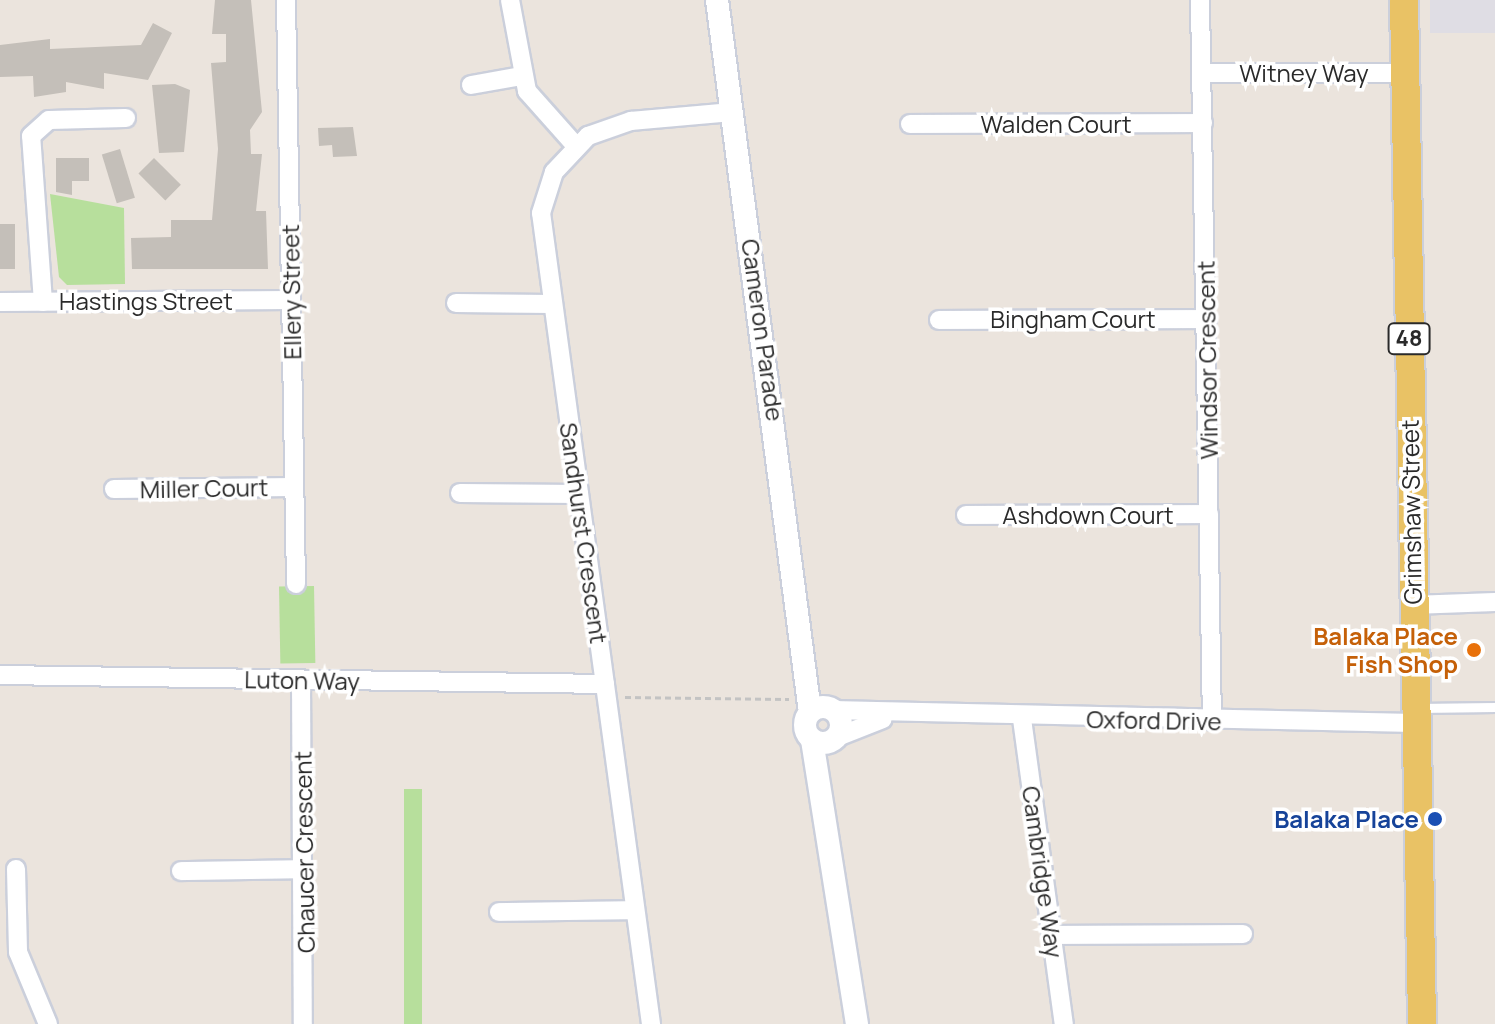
<!DOCTYPE html>
<style>
body{margin:0}
#map{position:relative;width:1495px;height:1024px;overflow:hidden;background:#ebe4dd;font-family:Manrope,sans-serif}
div>[style]{position:absolute}
[style*='--x']{left:calc(var(--x)*1px);top:calc(var(--y)*1px);width:calc(var(--w)*1px);rotate:calc(var(--a)*1deg)}
.industrial>*{inset:0;background:#dfdde4;transform-origin:0 0}
.green>*{inset:0;background:#b7df9c;transform-origin:0 0}
.building>*{inset:0;background:#c4bfb9;transform-origin:0 0}
.path>*{height:3px;margin-top:-1.5px;transform-origin:0;background:repeating-linear-gradient(90deg,#c3c3c3 0 6px,transparent 0 10px)}
.roads{filter:drop-shadow(2px 0 #cbcfdb) drop-shadow(-2px 0 #cbcfdb) drop-shadow(0 2px #cbcfdb) drop-shadow(0 -2px #cbcfdb)}
.service>*{height:9px;margin:-4.5px;padding:0 4.5px;transform-origin:4.5px;border-radius:4.5px;background:#fff}
.minor>*{height:18px;margin:-9px;padding:0 9px;transform-origin:9px;border-radius:9px;background:#fff}
.tertiary>*{height:22px;margin:-11px;padding:0 11px;transform-origin:11px;border-radius:11px;background:#fff}
.tertiary>.ring{margin:-11px;padding:0;box-sizing:content-box;background:none;border:22px solid #fff;border-radius:50%}
.primary>*{height:28px;margin:-14px;padding:0 14px;transform-origin:14px;border-radius:14px;background:#e9c265}
.dots>*{width:22px;height:22px;translate:-50% -50%;box-sizing:border-box;border:4px solid #fff;border-radius:50%}
span{translate:-50% -50%;white-space:nowrap;text-align:center;line-height:1.15;-webkit-text-stroke:7px #fff;paint-order:stroke}
.shield-label span{padding:2px 6px;background:#fff;border:2px solid;border-radius:6px;-webkit-text-stroke-width:0}
.shield-label{font-size:22px;color:#2a2a2a;font-weight:700}
.street-label{font-size:24px;color:#2a2a2a}
.food-label{font-size:24px;color:#c56008;font-weight:700}
.right{translate:-100% -50%;text-align:right}
.transit-label{font-size:24px;color:#164399;font-weight:700}
</style>
<div id="map">
<div class="industrial">
<div style="left:1430px;top:0;width:65px;height:33px"></div>
</div>
<div class="green">
<div style="clip-path:polygon(50px 194px,124px 208px,125px 284px,67px 285px,59px 277px)"></div>
<div style="left:314px;top:586px;width:77px;height:35px;rotate:89deg"></div>
<div style="left:404px;top:789px;width:18px;height:235px"></div>
</div>
<div class="building">
<div style="clip-path:polygon(215px 0,251px 0,262px 112px,250px 130px,251px 154px,262px 154px,256px 211px,266px 211px,268px 269px,132px 269px,131px 238px,171px 237px,171px 220px,212px 220px,218px 149px,211px 63px,226px 62px,226px 34px,212px 34px)"></div>
<div style="clip-path:polygon(153px 23px,172px 33px,148px 80px,104px 73px,104px 89px,66px 82px,66px 92px,34px 97px,33px 76px,0 77px,0 45px,50px 39px,50px 49px,141px 45px)"></div>
<div style="clip-path:polygon(175px 84px,190px 90px,184px 152px,159px 153px,152px 85px)"></div>
<div style="clip-path:polygon(353px 127px,357px 156px,333px 157px,332px 145px,319px 146px,318px 128px)"></div>
<div style="left:120px;top:149px;width:51px;height:19px;rotate:73deg"></div>
<div style="clip-path:polygon(56px 158px,89px 158px,89px 181px,72px 181px,72px 195px,56px 192px)"></div>
<div style="left:154px;top:158px;width:38px;height:22px;rotate:45deg"></div>
<div style="left:0;top:224px;width:15px;height:45px"></div>
</div>
<div class="path">
<div style="--x:625;--y:697;--w:164;--a:0.7"></div>
</div>
<div class="roads">
<div class="service">
<div style="--x:1418;--y:708;--w:77;--a:-0.7"></div>
</div>
<div class="minor">
<div style="--x:286;--y:0;--w:584;--a:89.02"></div>
<div style="--x:510;--y:0;--w:93;--a:79.4"></div>
<div style="--x:527;--y:91;--w:72;--a:48.4"></div>
<div style="--x:1200;--y:0;--w:721;--a:89.05"></div>
<div style="--x:1203;--y:73;--w:202;--a:0"></div>
<div style="--x:471;--y:85;--w:52;--a:-10"></div>
<div style="--x:910;--y:124;--w:293;--a:-0.2"></div>
<div style="--x:0;--y:302;--w:291;--a:-0.4"></div>
<div style="--x:43;--y:302;--w:166;--a:-94.1"></div>
<div style="--x:31;--y:136;--w:24;--a:-42"></div>
<div style="--x:49;--y:120;--w:77;--a:-1.5"></div>
<div style="--x:456;--y:303;--w:96;--a:0.6"></div>
<div style="--x:939;--y:320;--w:268;--a:-0.2"></div>
<div style="--x:114;--y:489;--w:180;--a:-0.6"></div>
<div style="--x:460;--y:493;--w:119;--a:0.5"></div>
<div style="--x:966;--y:515;--w:243;--a:-0.2"></div>
<div style="--x:1412;--y:605;--w:83;--a:-2.1"></div>
<div style="--x:0;--y:675;--w:605;--a:0.85"></div>
<div style="--x:301;--y:680;--w:344;--a:89.7"></div>
<div style="--x:832;--y:710;--w:583;--a:1.28"></div>
<div style="--x:1022;--y:719;--w:308;--a:82.2"></div>
<div style="--x:837;--y:737;--w:49;--a:-21.4"></div>
<div style="--x:16;--y:869;--w:83;--a:88.6"></div>
<div style="--x:18;--y:952;--w:78;--a:67.4"></div>
<div style="--x:181;--y:871;--w:123;--a:-0.9"></div>
<div style="--x:499;--y:912;--w:136;--a:-0.8"></div>
<div style="--x:1052;--y:935;--w:191;--a:-0.3"></div>
<div style="--x:651;--y:1024;--w:818;--a:-97.72"></div>
<div style="--x:541;--y:213;--w:43;--a:-72.4"></div>
<div style="--x:554;--y:172;--w:50;--a:-46.6"></div>
<div style="--x:588;--y:136;--w:46;--a:-19.2"></div>
<div style="--x:631;--y:121;--w:101;--a:-5.1"></div>
</div>
<div class="tertiary">
<div style="--x:717;--y:0;--w:718;--a:82.56"></div>
<div class="ring" style="left:805px;top:707px;width:14px;height:14px"></div>
<div style="--x:812;--y:740;--w:288;--a:81"></div>
</div>
<div class="primary">
<div style="--x:1404;--y:0;--w:1024;--a:88.99"></div>
</div>
</div>
<div class="dots">
<div style="left:1474px;top:650px;background:#e8710a"></div>
<div style="left:1435px;top:819px;background:#1a4fb4"></div>
</div>
<div class="shield-label">
<span style="left:1409px;top:339px">48</span>
</div>
<div class="street-label">
<span style="left:1304px;top:73px">Witney Way</span>
<span style="left:1056px;top:124px">Walden Court</span>
<span style="left:291px;top:292px;rotate:-91deg">Ellery Street</span>
<span style="left:146px;top:301px">Hastings Street</span>
<span style="left:1073px;top:319px">Bingham Court</span>
<span style="left:763px;top:330px;rotate:82deg">Cameron Parade</span>
<span style="left:1207px;top:360px;rotate:-91deg">Windsor Crescent</span>
<span style="left:204px;top:488px;rotate:-1deg">Miller Court</span>
<span style="left:1411px;top:512px;rotate:-91deg">Grimshaw Street</span>
<span style="left:1088px;top:515px">Ashdown Court</span>
<span style="left:584px;top:533px;rotate:82deg">Sandhurst Crescent</span>
<span style="left:302px;top:680px;rotate:1deg">Luton Way</span>
<span style="left:1154px;top:720px;rotate:1deg">Oxford Drive</span>
<span style="left:304px;top:852px;rotate:-91deg">Chaucer Crescent</span>
<span style="left:1043px;top:872px;rotate:82deg">Cambridge Way</span>
</div>
<div class="food-label">
<span class="right" style="left:1458px;top:650px">Balaka Place<br>Fish Shop</span>
</div>
<div class="transit-label">
<span class="right" style="left:1419px;top:819px">Balaka Place</span>
</div>
</div>
